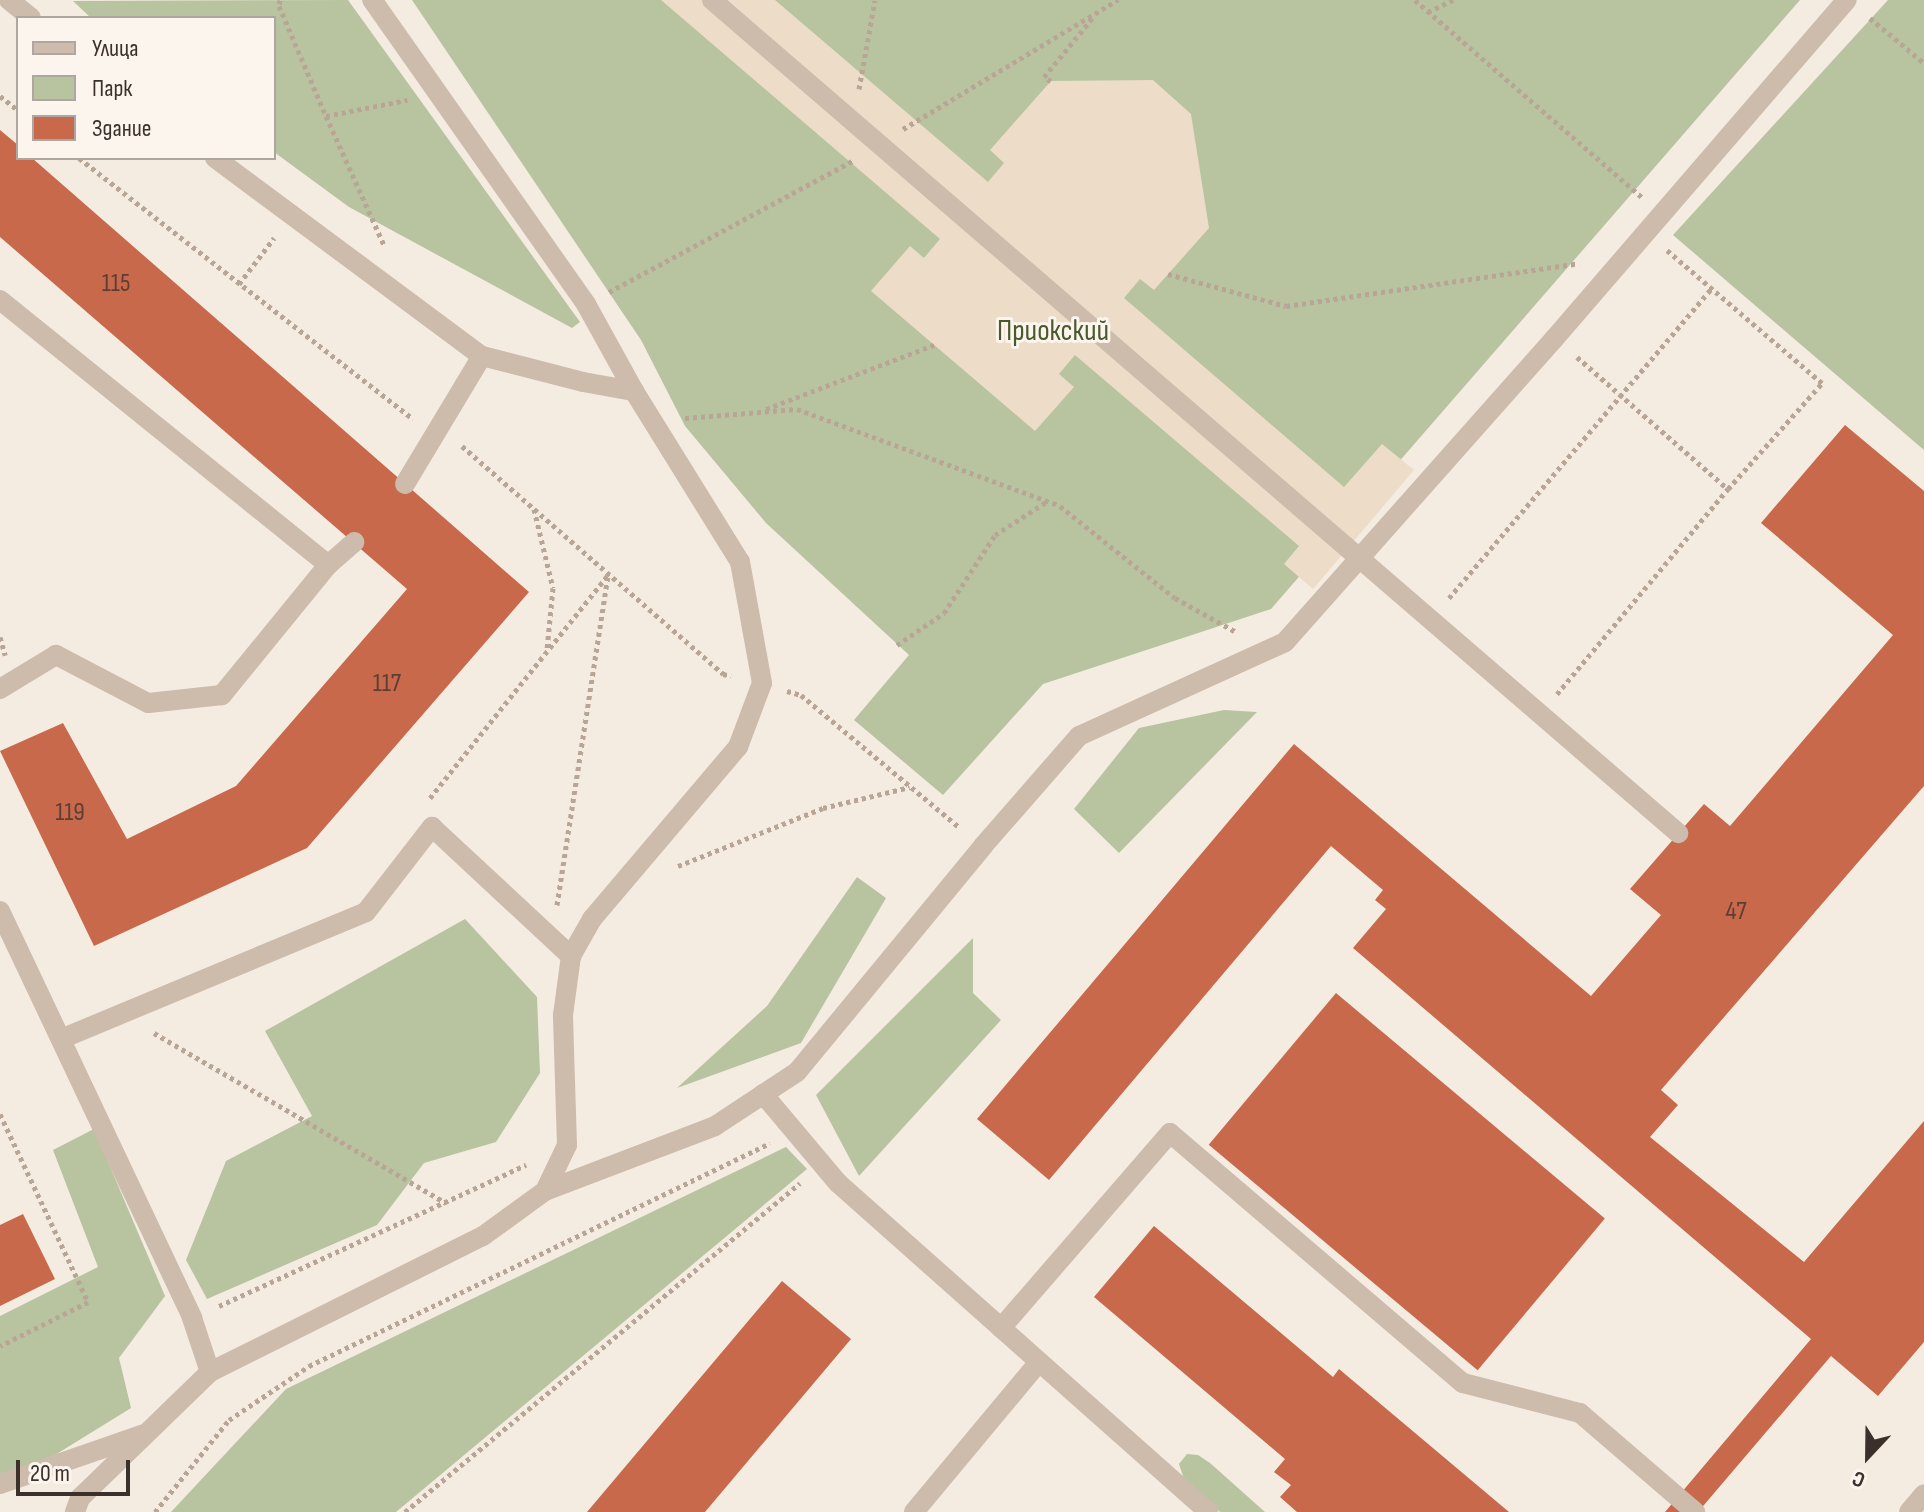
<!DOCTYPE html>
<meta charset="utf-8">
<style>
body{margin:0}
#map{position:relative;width:1924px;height:1512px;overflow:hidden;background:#f4ebe1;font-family:"Sofia Sans Condensed",sans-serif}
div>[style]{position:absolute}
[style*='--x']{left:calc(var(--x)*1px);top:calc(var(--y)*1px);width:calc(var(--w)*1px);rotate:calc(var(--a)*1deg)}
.green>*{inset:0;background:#b8c4a0}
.plaza>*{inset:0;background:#ecdcc8}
.building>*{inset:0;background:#c8694b;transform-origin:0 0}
.path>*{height:5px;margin-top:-2.5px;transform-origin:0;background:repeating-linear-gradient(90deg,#b9a596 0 4px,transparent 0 8px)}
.service>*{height:20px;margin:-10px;padding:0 10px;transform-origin:10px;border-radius:10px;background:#cdbbac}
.pedestrian>*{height:20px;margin:-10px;padding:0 10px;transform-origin:10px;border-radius:10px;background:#cdbbac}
.minor>*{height:20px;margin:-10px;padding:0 10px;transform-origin:10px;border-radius:10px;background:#cdbbac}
span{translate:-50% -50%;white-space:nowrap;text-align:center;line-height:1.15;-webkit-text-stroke:6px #fbf5ee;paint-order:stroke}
.number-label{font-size:26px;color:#5e3e33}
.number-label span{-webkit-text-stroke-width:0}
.park-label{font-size:30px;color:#4a5a2e}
.legend{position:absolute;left:16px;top:16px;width:260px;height:144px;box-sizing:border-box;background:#fbf5ee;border:2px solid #aea6a0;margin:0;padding:10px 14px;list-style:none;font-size:24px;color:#3b302b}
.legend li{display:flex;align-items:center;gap:16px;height:40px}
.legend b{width:40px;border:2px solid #aea6a0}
.north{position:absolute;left:1828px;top:1416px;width:80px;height:80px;-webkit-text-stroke:6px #fbf5ee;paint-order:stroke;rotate:202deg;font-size:22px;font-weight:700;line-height:32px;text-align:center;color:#3b302b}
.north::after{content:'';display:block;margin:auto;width:28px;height:36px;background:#3b302b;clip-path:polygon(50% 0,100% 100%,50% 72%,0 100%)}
.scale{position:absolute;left:16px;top:1460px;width:114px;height:36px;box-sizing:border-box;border:4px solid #3b302b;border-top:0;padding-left:10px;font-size:24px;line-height:28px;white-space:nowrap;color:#3b302b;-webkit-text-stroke:6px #fbf5ee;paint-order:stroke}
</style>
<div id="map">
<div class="green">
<div style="clip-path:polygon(348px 0,580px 322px,572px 328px,349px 207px,274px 152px,274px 18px,91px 18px,73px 1px)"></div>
<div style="clip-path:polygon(412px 0,1800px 0,1271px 609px,1043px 684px,943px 795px,854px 720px,909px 655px,766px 523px,685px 426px,641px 340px)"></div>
<div style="clip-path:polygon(1888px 0,1924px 0,1924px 450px,1673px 235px)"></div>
<div style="clip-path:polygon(1224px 710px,1257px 712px,1119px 853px,1074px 809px,1139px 728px)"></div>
<div style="clip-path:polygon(857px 877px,886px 898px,801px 1043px,677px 1088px,767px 1006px)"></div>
<div style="clip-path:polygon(465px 919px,537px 997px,540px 1073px,496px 1142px,424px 1163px,377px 1225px,207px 1299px,186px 1260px,226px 1161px,312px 1116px,265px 1031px)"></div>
<div style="clip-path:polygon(973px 938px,973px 993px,1001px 1020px,859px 1176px,816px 1095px)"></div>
<div style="clip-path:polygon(94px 1129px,165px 1296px,119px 1358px,131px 1408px,0 1489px,0 1316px,98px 1267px,53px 1150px)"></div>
<div style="clip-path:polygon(786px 1147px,807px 1169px,396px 1512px,171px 1512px,286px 1389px)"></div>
<div style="clip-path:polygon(1187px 1454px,1198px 1455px,1210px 1463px,1265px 1512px,1220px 1512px,1185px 1482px,1179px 1464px)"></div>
</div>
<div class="plaza">
<div style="clip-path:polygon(661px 0,775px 0,988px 182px,1004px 163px,990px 150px,1051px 81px,1153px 80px,1191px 114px,1209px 228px,1154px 290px,1140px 279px,1124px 298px,1344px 487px,1382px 444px,1414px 470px,1313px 589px,1284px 564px,1299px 546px,1075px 355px,1059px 374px,1074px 387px,1035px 431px,871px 291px,910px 246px,924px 258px,940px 239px)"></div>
</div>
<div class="building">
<div style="clip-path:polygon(0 130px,18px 145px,18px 158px,32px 158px,529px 592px,307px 848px,94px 946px,0 751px,63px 723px,127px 839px,236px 786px,407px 589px,0 237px)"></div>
<div style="clip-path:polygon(1845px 425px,1924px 491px,1924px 786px,1661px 1090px,1678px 1105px,1650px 1137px,1804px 1262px,1924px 1121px,1924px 1342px,1878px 1396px,1831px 1356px,1698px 1512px,1665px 1512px,1811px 1339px,1353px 948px,1386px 909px,1375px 900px,1383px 890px,1331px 846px,1049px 1180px,977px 1119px,1294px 744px,1591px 996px,1661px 915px,1630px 889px,1704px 804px,1730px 826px,1893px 635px,1761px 523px)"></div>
<div style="left:1336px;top:993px;width:351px;height:198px;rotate:40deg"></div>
<div style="clip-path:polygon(23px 1214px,55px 1279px,0 1306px,0 1225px)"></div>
<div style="clip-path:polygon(1154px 1226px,1333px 1377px,1339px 1369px,1509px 1512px,1297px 1512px,1280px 1497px,1291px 1485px,1274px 1472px,1285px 1459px,1094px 1297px)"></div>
<div style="clip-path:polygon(782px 1281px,851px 1339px,705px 1512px,587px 1512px)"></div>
</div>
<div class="path">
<div style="--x:280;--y:0;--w:6;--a:99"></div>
<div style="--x:279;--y:6;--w:120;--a:66.9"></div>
<div style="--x:326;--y:116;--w:141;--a:65.8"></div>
<div style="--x:1415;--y:0;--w:301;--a:41"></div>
<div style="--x:1428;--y:12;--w:28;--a:-26"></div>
<div style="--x:1870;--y:18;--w:70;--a:39.8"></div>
<div style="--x:1051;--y:81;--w:8;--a:-150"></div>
<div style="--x:1044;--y:77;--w:80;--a:-50.6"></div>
<div style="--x:859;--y:89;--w:90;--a:-79.8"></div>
<div style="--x:0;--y:96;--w:23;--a:38"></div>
<div style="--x:326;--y:116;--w:83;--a:-11.2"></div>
<div style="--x:903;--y:129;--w:251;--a:-31"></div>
<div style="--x:79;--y:158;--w:424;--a:38"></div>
<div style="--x:1168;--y:274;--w:122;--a:15.2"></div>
<div style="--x:1286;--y:306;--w:296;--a:-8.3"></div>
<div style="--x:239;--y:284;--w:58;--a:-52.7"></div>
<div style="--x:609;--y:292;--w:278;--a:-28.3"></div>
<div style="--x:1577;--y:357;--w:201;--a:41.2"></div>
<div style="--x:1728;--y:489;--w:142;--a:-48.4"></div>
<div style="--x:1822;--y:383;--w:204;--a:-139.4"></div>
<div style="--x:766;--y:409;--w:180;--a:-20.9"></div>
<div style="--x:685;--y:418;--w:112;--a:-4.6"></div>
<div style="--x:797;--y:409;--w:280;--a:20.2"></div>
<div style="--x:1060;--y:506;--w:147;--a:38.7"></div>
<div style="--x:1175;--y:598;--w:70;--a:29.1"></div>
<div style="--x:462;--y:446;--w:347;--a:41.1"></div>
<div style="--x:723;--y:674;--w:8;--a:14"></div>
<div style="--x:534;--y:509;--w:81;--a:76.5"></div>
<div style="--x:553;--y:588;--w:61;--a:95.6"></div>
<div style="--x:1449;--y:598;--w:407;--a:-49.7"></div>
<div style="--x:0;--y:637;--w:19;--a:74"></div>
<div style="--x:897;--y:645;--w:57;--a:-34.2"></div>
<div style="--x:944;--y:613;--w:93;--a:-56.8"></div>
<div style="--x:995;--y:535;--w:61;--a:-32.9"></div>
<div style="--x:787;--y:691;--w:15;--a:16"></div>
<div style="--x:801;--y:695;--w:207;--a:39.9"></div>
<div style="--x:1557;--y:694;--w:267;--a:-50.2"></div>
<div style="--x:430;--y:798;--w:285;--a:-51.4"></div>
<div style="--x:678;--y:866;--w:156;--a:-21.8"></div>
<div style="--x:823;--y:808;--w:89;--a:-13.6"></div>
<div style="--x:557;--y:905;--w:334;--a:-81.2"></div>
<div style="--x:154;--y:1033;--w:338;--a:30.2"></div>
<div style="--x:0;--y:1114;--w:208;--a:64.9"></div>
<div style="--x:88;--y:1302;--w:98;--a:153.4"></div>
<div style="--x:219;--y:1306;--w:338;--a:-24.7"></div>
<div style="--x:155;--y:1512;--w:118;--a:-51.2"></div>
<div style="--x:229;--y:1420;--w:97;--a:-34"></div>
<div style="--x:309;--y:1366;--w:512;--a:-25.81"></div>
<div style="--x:405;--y:1512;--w:514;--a:-39.79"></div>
</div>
<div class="service">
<div style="--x:9;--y:0;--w:28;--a:39"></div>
<div style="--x:215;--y:158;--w:332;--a:36.6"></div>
<div style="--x:0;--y:300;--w:422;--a:38.9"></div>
<div style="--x:328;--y:565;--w:168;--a:129.2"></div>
<div style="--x:222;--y:695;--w:74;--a:173.8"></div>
<div style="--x:148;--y:703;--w:104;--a:-152.4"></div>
<div style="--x:56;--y:655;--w:66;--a:148.7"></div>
<div style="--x:405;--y:484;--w:149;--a:-59"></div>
<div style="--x:482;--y:356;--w:104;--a:14.4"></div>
<div style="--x:583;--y:382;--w:52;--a:10"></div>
<div style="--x:328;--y:565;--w:35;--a:-41"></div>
<div style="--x:0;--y:911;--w:450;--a:64.7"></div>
<div style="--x:192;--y:1318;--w:57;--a:71.6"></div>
<div style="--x:61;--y:1039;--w:330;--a:-22.6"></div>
<div style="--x:366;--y:912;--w:108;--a:-52.2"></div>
<div style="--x:432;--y:827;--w:190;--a:42.9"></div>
<div style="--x:763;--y:1094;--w:116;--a:49.9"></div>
<div style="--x:838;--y:1183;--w:495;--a:41.6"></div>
<div style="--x:545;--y:1191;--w:182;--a:-20.9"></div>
<div style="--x:715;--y:1126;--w:98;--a:-33.4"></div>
<div style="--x:797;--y:1072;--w:293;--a:-50.5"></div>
<div style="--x:983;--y:846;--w:146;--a:-48.9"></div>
<div style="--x:1079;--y:736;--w:226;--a:-24.5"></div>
<div style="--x:1285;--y:642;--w:405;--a:-48.4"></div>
<div style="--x:1554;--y:339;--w:448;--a:-49.2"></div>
<div style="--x:1001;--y:1328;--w:258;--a:-49.1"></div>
<div style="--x:1170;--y:1133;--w:385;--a:40.5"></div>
<div style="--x:1463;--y:1383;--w:121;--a:14.4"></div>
<div style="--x:1580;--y:1413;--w:152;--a:40.7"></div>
<div style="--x:0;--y:1484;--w:152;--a:-19.1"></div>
<div style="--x:914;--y:1512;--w:195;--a:-50.2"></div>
<div style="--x:1909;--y:1512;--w:23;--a:-50"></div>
</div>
<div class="pedestrian">
<div style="--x:712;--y:0;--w:1276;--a:40.77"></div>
</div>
<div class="minor">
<div style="--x:75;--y:1512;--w:15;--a:-70"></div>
<div style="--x:80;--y:1498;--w:181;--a:-44.1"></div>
<div style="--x:210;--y:1372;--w:305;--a:-26.5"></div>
<div style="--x:483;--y:1236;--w:77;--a:-36"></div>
<div style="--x:545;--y:1191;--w:51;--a:-64.4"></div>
<div style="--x:567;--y:1145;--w:130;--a:-91.8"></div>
<div style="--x:563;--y:1015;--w:60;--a:-82.3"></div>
<div style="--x:571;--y:956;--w:43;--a:-60.4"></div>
<div style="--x:592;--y:919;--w:226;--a:-49.7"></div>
<div style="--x:738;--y:747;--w:68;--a:-69.4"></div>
<div style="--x:762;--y:683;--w:123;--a:-100.3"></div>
<div style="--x:740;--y:562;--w:201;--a:-121.8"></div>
<div style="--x:634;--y:391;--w:99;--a:-118.9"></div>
<div style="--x:586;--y:304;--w:372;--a:-125.1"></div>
</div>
<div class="number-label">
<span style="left:116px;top:284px">115</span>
<span style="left:387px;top:684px">117</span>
<span style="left:70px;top:813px">119</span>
<span style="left:1736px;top:912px">47</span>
</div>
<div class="park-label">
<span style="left:1053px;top:331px">Приокский</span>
</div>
<ul class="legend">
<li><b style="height:10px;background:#cdbbac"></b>Улица</li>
<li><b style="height:22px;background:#b8c4a0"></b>Парк</li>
<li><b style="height:22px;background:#c8694b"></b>Здание</li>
</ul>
<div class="north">С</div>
<div class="scale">20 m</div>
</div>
